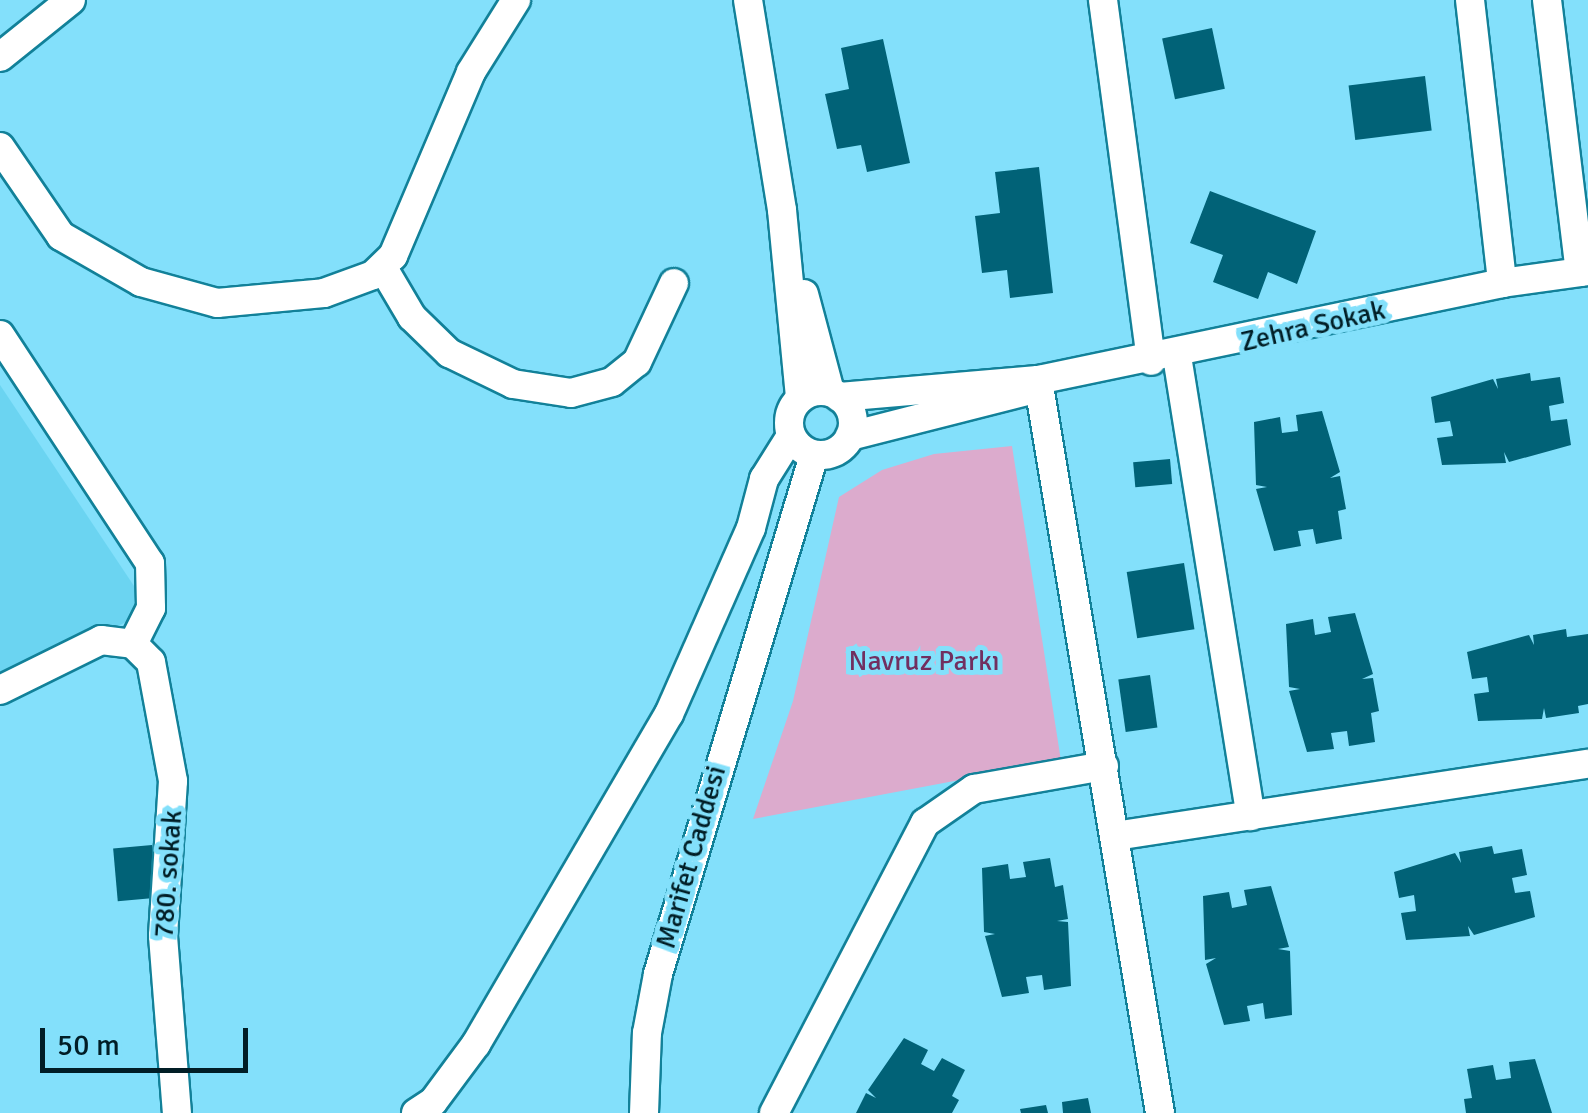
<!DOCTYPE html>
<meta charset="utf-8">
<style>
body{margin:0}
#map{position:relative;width:1588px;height:1113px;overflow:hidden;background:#83e0fb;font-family:Signika,sans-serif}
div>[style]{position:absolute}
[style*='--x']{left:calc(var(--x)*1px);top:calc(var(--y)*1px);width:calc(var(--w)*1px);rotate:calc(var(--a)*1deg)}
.built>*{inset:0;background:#6bd4f1}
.green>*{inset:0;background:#dcabcd}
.building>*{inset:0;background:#016277;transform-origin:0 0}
.roads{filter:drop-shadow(2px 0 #128199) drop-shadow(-2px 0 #128199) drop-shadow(0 2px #128199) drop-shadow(0 -2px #128199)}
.minor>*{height:28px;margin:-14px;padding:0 14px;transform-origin:14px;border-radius:14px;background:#fff}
.minor>.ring{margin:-14px;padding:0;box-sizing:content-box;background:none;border:28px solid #fff;border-radius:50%}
span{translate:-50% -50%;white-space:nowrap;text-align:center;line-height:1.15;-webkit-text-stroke:10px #83e0fb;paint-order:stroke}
.street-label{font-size:28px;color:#011e26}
.park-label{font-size:28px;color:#712f60}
.scale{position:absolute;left:40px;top:1028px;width:208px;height:45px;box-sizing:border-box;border:5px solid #011e26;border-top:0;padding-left:12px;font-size:30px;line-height:35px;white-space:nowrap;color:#011e26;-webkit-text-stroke:8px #83e0fb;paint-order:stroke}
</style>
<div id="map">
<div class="built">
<div style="clip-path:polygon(0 385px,140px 595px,132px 619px,0 685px)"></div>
</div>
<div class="green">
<div style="clip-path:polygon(1012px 446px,1061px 761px,753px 819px,793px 701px,839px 497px,882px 470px,934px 454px)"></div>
</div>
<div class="building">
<div style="left:1212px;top:28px;width:62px;height:51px;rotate:78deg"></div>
<div style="clip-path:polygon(883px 39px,910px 163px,867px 172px,861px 145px,837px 149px,825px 94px,849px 89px,841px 48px)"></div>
<div style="left:1425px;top:76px;width:55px;height:77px;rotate:83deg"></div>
<div style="clip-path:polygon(1039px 167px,1053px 293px,1010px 298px,1007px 270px,982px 273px,975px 216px,1000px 213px,995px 172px)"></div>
<div style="clip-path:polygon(1210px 191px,1316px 231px,1297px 284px,1268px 272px,1258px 299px,1213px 282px,1223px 255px,1190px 243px)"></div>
<div style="clip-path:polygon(1530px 373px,1531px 381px,1560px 377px,1564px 403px,1549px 406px,1551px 421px,1567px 419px,1571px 445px,1509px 462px,1504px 452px,1506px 463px,1442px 465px,1437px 438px,1453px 436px,1450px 421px,1435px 423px,1431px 397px,1493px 379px,1498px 389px,1496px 379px)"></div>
<div style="clip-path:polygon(1322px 411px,1340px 472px,1330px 478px,1340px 476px,1346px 509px,1338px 511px,1342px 539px,1316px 544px,1313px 529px,1298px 531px,1301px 546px,1274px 551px,1256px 489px,1267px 487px,1256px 485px,1254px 422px,1280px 417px,1282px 433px,1298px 431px,1296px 415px)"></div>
<div style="left:1170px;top:459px;width:25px;height:37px;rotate:85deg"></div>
<div style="left:1184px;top:563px;width:67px;height:58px;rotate:81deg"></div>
<div style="clip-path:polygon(1355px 613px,1373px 674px,1362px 679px,1373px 678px,1379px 711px,1371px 713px,1375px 742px,1349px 746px,1347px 731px,1331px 733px,1334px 749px,1307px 752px,1289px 691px,1300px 689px,1289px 687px,1286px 624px,1313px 619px,1315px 635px,1331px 632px,1328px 617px)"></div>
<div style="clip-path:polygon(1566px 629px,1567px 637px,1588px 634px,1588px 704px,1578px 706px,1579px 713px,1546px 718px,1544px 708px,1542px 719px,1478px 721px,1474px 694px,1489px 692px,1487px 677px,1472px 679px,1467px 652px,1529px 635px,1534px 645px,1533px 635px)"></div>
<div style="left:1150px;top:675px;width:53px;height:32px;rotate:82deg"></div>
<div style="left:152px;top:845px;width:53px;height:39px;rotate:85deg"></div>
<div style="clip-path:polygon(1492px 846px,1494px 854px,1522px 849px,1527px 875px,1512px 878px,1515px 893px,1530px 891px,1535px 917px,1474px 935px,1468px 926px,1470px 936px,1406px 940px,1401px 913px,1416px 911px,1414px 895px,1399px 898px,1394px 872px,1455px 853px,1461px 863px,1459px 852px)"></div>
<div style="clip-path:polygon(1050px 858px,1055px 887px,1063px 885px,1068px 919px,1057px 921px,1068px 922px,1071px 986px,1044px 990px,1042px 975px,1026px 977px,1029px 993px,1002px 997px,985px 936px,995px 934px,984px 932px,982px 868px,1008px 864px,1010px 879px,1026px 877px,1023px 862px)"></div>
<div style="clip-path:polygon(1271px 886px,1289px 947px,1278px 949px,1290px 951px,1292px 1015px,1265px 1019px,1263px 1003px,1247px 1006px,1250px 1021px,1224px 1025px,1206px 964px,1216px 958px,1205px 960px,1203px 896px,1229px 892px,1232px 908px,1247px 905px,1244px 890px)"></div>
<div style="clip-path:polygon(904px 1038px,928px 1050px,921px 1064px,934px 1071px,942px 1058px,965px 1070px,952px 1096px,959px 1100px,952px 1113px,856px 1113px,866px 1093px,876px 1098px,868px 1090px)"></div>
<div style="clip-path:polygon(1535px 1059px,1552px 1113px,1466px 1113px,1464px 1099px,1472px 1098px,1467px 1069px,1493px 1065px,1496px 1080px,1511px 1078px,1509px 1062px)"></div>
<div style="clip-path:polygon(1088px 1098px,1091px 1113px,1063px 1113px,1062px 1102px)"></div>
<div style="clip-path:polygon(1046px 1105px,1048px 1113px,1021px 1113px,1020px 1109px)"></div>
</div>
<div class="roads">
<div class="minor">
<div style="--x:748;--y:0;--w:213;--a:80.8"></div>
<div style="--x:782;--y:210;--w:189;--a:84.5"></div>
<div style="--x:1103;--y:0;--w:364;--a:82.4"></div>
<div style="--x:1470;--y:0;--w:285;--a:83.5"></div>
<div style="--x:1547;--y:0;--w:274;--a:83.1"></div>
<div style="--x:0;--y:57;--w:91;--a:-38.8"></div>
<div style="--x:0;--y:147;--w:108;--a:55.6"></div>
<div style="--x:61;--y:236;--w:92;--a:29.9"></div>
<div style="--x:141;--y:282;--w:79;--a:15.4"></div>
<div style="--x:217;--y:303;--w:107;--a:-5.3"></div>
<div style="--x:324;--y:293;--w:52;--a:-20.2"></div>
<div style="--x:373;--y:275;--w:28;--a:-44"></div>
<div style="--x:393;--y:256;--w:200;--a:-67"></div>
<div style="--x:471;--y:72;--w:85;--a:-58"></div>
<div style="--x:383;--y:268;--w:57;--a:59.4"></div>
<div style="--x:412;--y:317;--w:52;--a:44.2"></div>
<div style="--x:449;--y:353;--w:71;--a:25.8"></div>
<div style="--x:513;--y:384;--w:59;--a:8.8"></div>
<div style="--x:571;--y:393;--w:42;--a:-15"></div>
<div style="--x:612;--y:382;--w:32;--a:-39"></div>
<div style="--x:637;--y:362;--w:87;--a:-64.9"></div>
<div style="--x:804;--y:294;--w:101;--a:75.1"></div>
<div style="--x:0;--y:335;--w:273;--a:56.7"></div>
<div style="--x:150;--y:563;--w:45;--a:88.7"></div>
<div style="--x:151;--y:608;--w:40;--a:116.6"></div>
<div style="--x:1177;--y:356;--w:466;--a:80.9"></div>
<div style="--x:1038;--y:380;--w:743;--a:80.55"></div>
<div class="ring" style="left:789px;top:391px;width:36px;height:36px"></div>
<div style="--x:839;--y:397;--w:200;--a:-4.9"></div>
<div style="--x:1038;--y:380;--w:474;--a:-11.8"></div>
<div style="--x:1502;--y:283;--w:87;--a:-7.9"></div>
<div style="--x:850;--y:436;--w:182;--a:-14.3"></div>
<div style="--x:0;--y:690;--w:113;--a:-26.3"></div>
<div style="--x:101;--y:640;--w:32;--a:7"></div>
<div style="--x:133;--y:644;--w:25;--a:45"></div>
<div style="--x:151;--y:662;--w:121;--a:79.5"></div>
<div style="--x:173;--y:781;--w:155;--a:93.7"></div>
<div style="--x:163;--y:936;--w:178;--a:85.5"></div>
<div style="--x:1115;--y:836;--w:478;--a:-8.7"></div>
<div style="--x:416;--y:1113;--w:20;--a:-33"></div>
<div style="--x:433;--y:1102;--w:72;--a:-53.4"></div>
<div style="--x:476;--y:1044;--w:382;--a:-59.7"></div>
<div style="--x:669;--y:714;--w:203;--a:-66.2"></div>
<div style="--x:751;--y:528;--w:51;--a:-75.1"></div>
<div style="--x:764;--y:479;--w:51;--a:-57.9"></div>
<div style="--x:644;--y:1113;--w:80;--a:-87.9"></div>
<div style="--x:647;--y:1033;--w:60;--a:-79.4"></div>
<div style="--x:658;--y:974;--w:542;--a:-73.27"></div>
<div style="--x:774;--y:1113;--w:327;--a:-62.5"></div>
<div style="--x:925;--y:823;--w:60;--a:-34.8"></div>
<div style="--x:974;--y:789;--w:132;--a:-10"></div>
</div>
</div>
<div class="street-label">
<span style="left:1313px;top:326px;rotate:-13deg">Zehra Sokak</span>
<span style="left:691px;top:857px;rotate:-74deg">Marifet Caddesi</span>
<span style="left:168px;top:874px;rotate:-86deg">780. sokak</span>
</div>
<div class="park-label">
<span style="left:924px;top:661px">Navruz Parkı</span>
</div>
<div class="scale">50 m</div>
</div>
